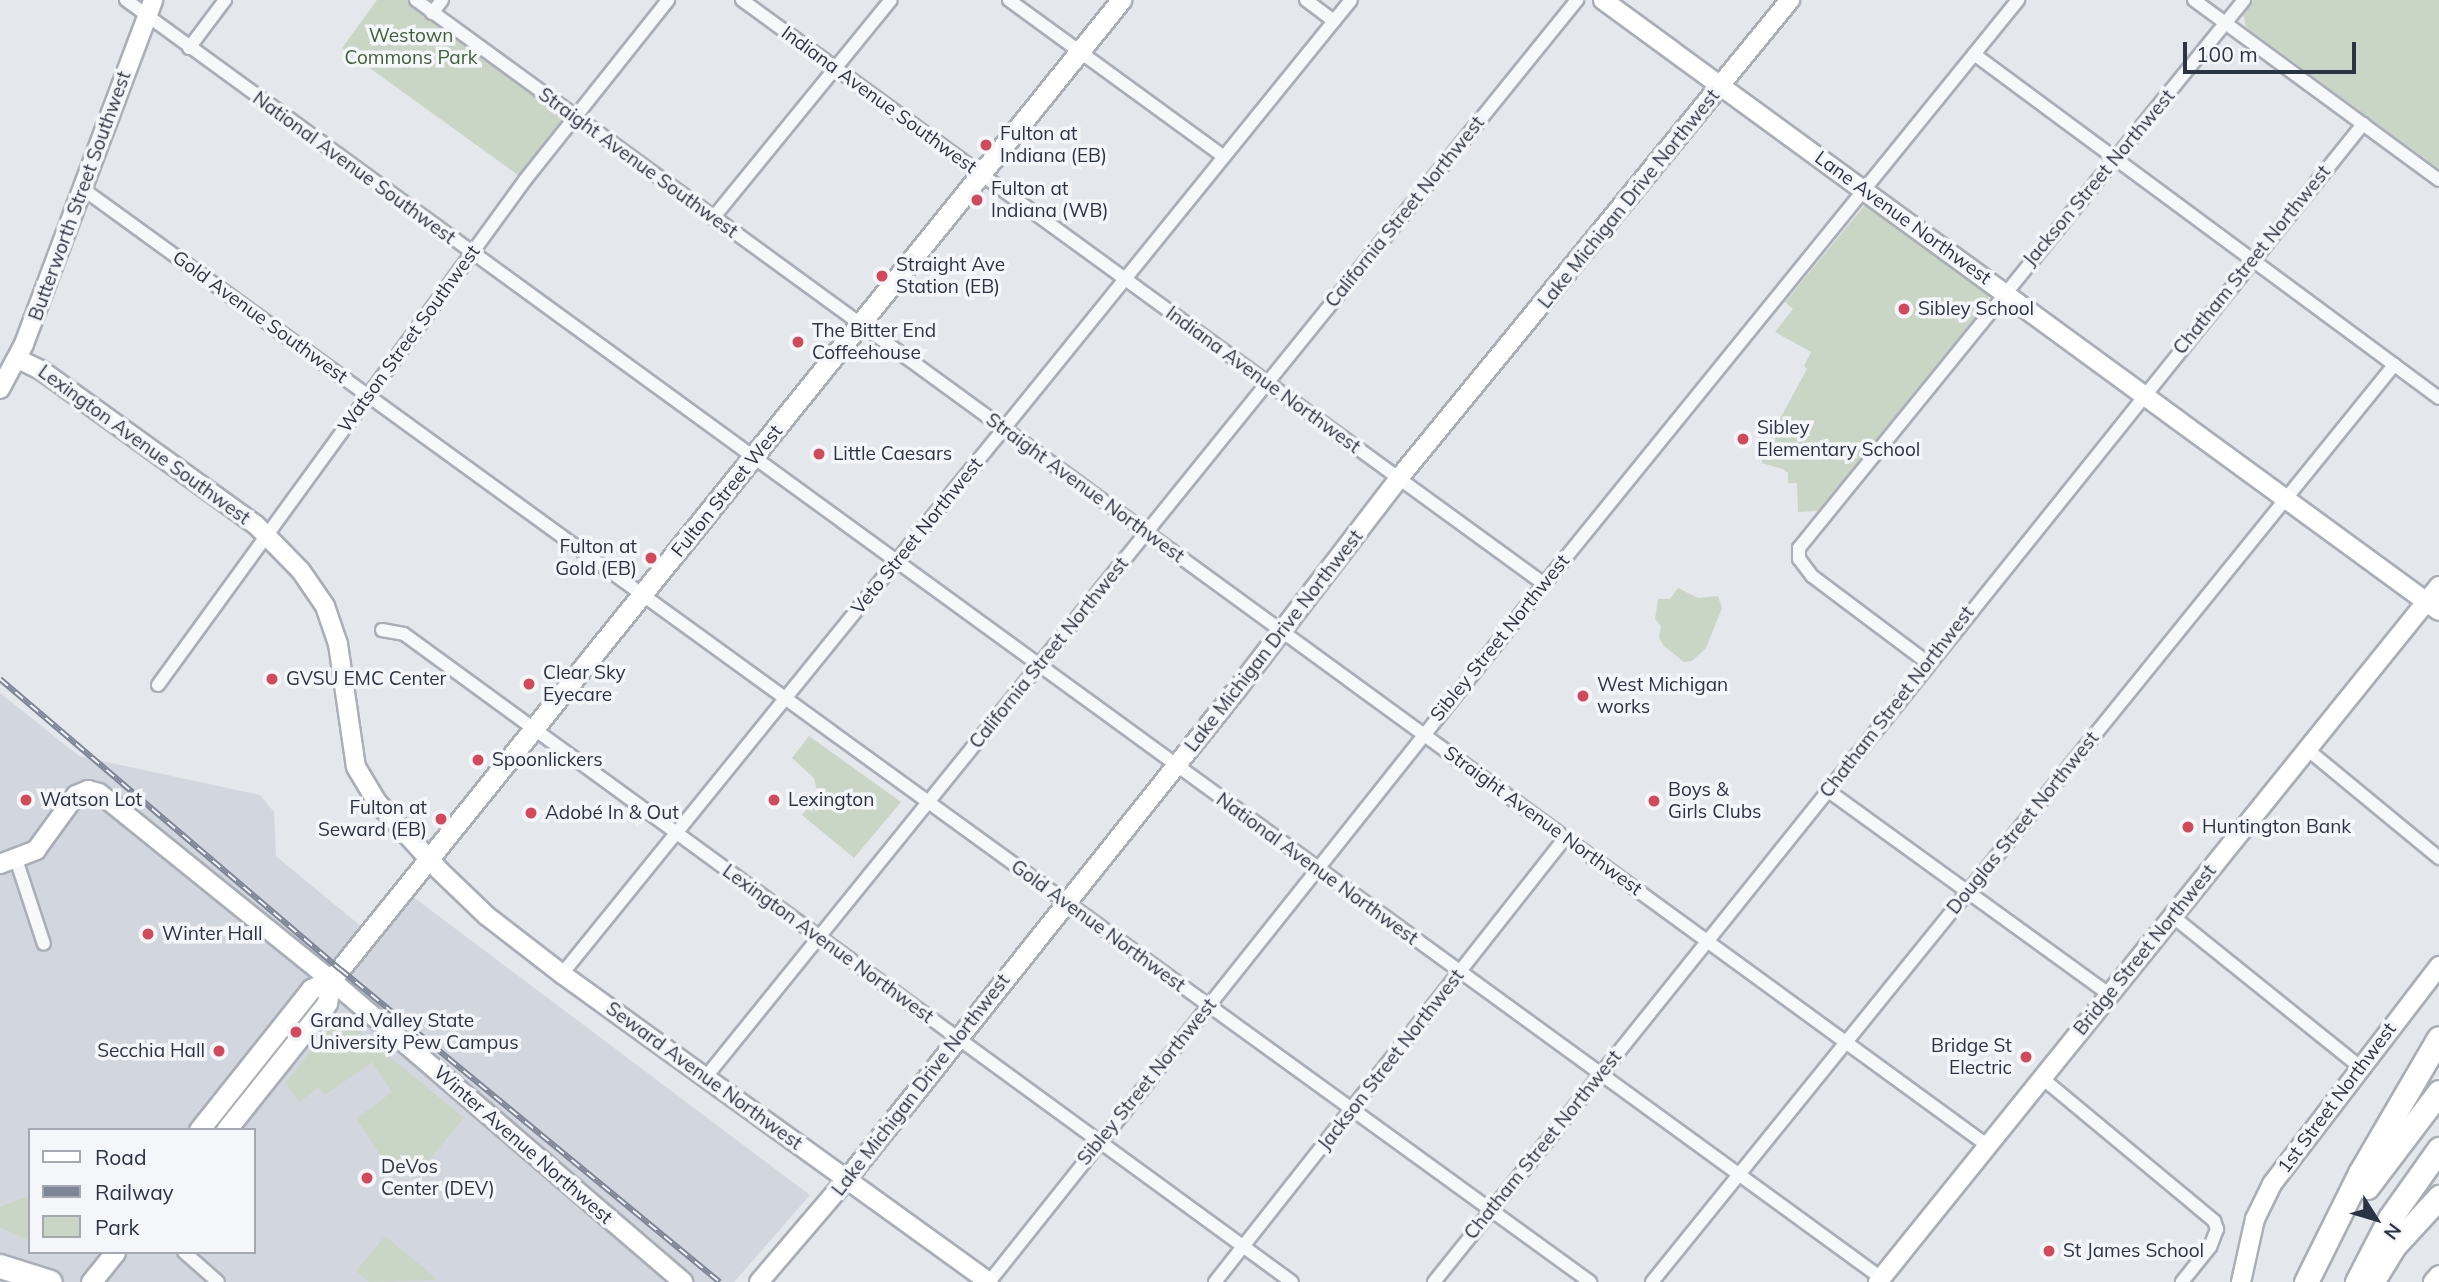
<!DOCTYPE html>
<meta charset="utf-8">
<style>
body{margin:0}
#map{position:relative;width:2439px;height:1282px;overflow:hidden;background:#e4e7ec;font-family:Mulish,sans-serif}
div>[style]{position:absolute}
[style*='--x']{left:calc(var(--x)*1px);top:calc(var(--y)*1px);width:calc(var(--w)*1px);rotate:calc(var(--a)*1deg)}
.built>*{inset:0;background:#d2d6de}
.green>*{inset:0;background:#c9d6c5}
.roads{filter:drop-shadow(2px 0 #a9aeb7) drop-shadow(-2px 0 #a9aeb7) drop-shadow(0 2px #a9aeb7) drop-shadow(0 -2px #a9aeb7)}
.street>*{height:12px;margin:-6px;padding:0 6px;transform-origin:6px;border-radius:6px;background:#f7f8fa}
.secondary>*{height:18px;margin:-9px;padding:0 9px;transform-origin:9px;border-radius:9px;background:#fff}
.primary>*{height:19px;margin:-9.5px;padding:0 9.5px;transform-origin:9.5px;border-radius:9.5px;background:#fff}
.highway>*{height:23px;margin:-11.5px;padding:0 11.5px;transform-origin:11.5px;border-radius:11.5px;background:#fff}
.rail>*{height:6px;margin-top:-3px;transform-origin:0;background:repeating-linear-gradient(90deg,#f4f6f9 0 10px,#7d8696 0 20px);box-sizing:border-box;border-block:2px solid #7d8696}
.dots>*{width:19px;height:19px;translate:-50% -50%;box-sizing:border-box;border:4px solid #f4f6f9;border-radius:50%}
span{translate:-50% -50%;white-space:nowrap;text-align:center;line-height:1.15;-webkit-text-stroke:7px #f4f6f9;paint-order:stroke}
.park-label{font-size:19px;color:#3f6138}
.street-label{font-size:19px;color:#2b3445}
.poi-label{font-size:19px;color:#2b3445}
.left{translate:0 -50%;text-align:left}
.right{translate:-100% -50%;text-align:right}
.legend{position:absolute;left:28px;top:1128px;width:228px;height:126px;box-sizing:border-box;background:#f4f6f9;border:2px solid #a4a8b1;margin:0;padding:9px 12px;list-style:none;font-size:21px;color:#2b3445}
.legend li{display:flex;align-items:center;gap:14px;height:35px}
.legend b{width:35px;border:2px solid #a4a8b1}
.north{position:absolute;left:2341px;top:1184px;width:70px;height:70px;-webkit-text-stroke:5px #f4f6f9;paint-order:stroke;rotate:127deg;font-size:19px;font-weight:700;line-height:28px;text-align:center;color:#2b3445}
.north::after{content:'';display:block;margin:auto;width:24px;height:32px;background:#2b3445;clip-path:polygon(50% 0,100% 100%,50% 72%,0 100%)}
.scale{position:absolute;left:2183px;top:42px;width:173px;height:32px;box-sizing:border-box;border:4px solid #2b3445;border-top:0;padding-left:9px;font-size:21px;line-height:24px;white-space:nowrap;color:#2b3445;-webkit-text-stroke:5px #f4f6f9;paint-order:stroke}
</style>
<div id="map">
<div class="built">
<div style="clip-path:polygon(evenodd,0 693px,79px 756px,260px 795px,274px 812px,276px 856px,369px 933px,404px 890px,810px 1195px,734px 1282px,0 1282px,0 693px,30px 1130px,254px 1130px,254px 1252px,30px 1252px,30px 1130px)"></div>
</div>
<div class="green">
<div style="clip-path:polygon(377px 0,417px 0,573px 115px,525px 180px,342px 48px)"></div>
<div style="clip-path:polygon(2253px 0,2439px 0,2439px 169px,2246px 27px,2243px 14px)"></div>
<div style="clip-path:polygon(1864px 206px,1873px 206px,1990px 293px,1986px 304px,1818px 511px,1798px 512px,1797px 483px,1788px 483px,1788px 473px,1783px 469px,1762px 463px,1763px 450px,1807px 369px,1804px 366px,1811px 352px,1775px 332px,1793px 309px,1785px 302px)"></div>
<div style="clip-path:polygon(1678px 588px,1698px 598px,1718px 596px,1722px 608px,1706px 648px,1692px 661px,1684px 662px,1664px 646px,1659px 638px,1661px 626px,1655px 619px,1658px 599px,1670px 599px)"></div>
<div style="clip-path:polygon(809px 736px,901px 802px,854px 858px,802px 815px,818px 795px,814px 778px,792px 758px)"></div>
<div style="clip-path:polygon(344px 1019px,464px 1118px,413px 1179px,402px 1158px,389px 1167px,356px 1119px,392px 1092px,372px 1062px,325px 1095px,318px 1088px,299px 1102px,285px 1083px,335px 1020px)"></div>
<div style="clip-path:polygon(30px 1195px,30px 1241px,0 1227px,0 1207px)"></div>
<div style="clip-path:polygon(385px 1236px,436px 1278px,435px 1280px,369px 1282px,356px 1271px)"></div>
</div>
<div class="roads">
<div class="street">
<div style="--x:126;--y:0;--w:2171;--a:36.06"></div>
<div style="--x:416;--y:0;--w:1944;--a:36.09"></div>
<div style="--x:742;--y:0;--w:992;--a:36.06"></div>
<div style="--x:1009;--y:0;--w:266;--a:36.1"></div>
<div style="--x:1306;--y:0;--w:35;--a:37"></div>
<div style="--x:2194;--y:0;--w:304;--a:36.3"></div>
<div style="--x:432;--y:13;--w:16;--a:-52"></div>
<div style="--x:189;--y:48;--w:60;--a:-53.1"></div>
<div style="--x:1974;--y:54;--w:578;--a:36.49"></div>
<div style="--x:83;--y:189;--w:1862;--a:35.95"></div>
<div style="--x:713;--y:218;--w:281;--a:-50.8"></div>
<div style="--x:382;--y:630;--w:22;--a:10"></div>
<div style="--x:404;--y:634;--w:1099;--a:36.12"></div>
<div style="--x:1928;--y:663;--w:145;--a:-143.1"></div>
<div style="--x:1812;--y:576;--w:21;--a:-127"></div>
<div style="--x:1799;--y:559;--w:11;--a:-90"></div>
<div style="--x:1799;--y:548;--w:706;--a:-50.92"></div>
<div style="--x:158;--y:685;--w:624;--a:-53.99"></div>
<div style="--x:525;--y:180;--w:230;--a:-51.5"></div>
<div style="--x:2308;--y:750;--w:170;--a:39.5"></div>
<div style="--x:1827;--y:790;--w:348;--a:35.9"></div>
<div style="--x:16;--y:859;--w:89;--a:71.8"></div>
<div style="--x:2171;--y:915;--w:241;--a:38.8"></div>
<div style="--x:562;--y:974;--w:1253;--a:-50.99"></div>
<div style="--x:705;--y:1078;--w:1387;--a:-51.03"></div>
<div style="--x:2042;--y:1078;--w:224;--a:39.7"></div>
<div style="--x:2214;--y:1221;--w:9;--a:69"></div>
<div style="--x:2217;--y:1229;--w:19;--a:111"></div>
<div style="--x:2210;--y:1247;--w:45;--a:128.7"></div>
<div style="--x:184;--y:1252;--w:45;--a:41.4"></div>
<div style="--x:989;--y:1282;--w:907;--a:-51.49"></div>
<div style="--x:1554;--y:572;--w:737;--a:-50.95"></div>
<div style="--x:1215;--y:1282;--w:565;--a:-51.75"></div>
<div style="--x:1434;--y:1282;--w:1485;--a:-51.26"></div>
<div style="--x:1652;--y:1282;--w:1180;--a:-51.02"></div>
</div>
<div class="secondary">
<div style="--x:1603;--y:0;--w:1035;--a:36.16"></div>
<div style="--x:18;--y:359;--w:25;--a:26"></div>
<div style="--x:41;--y:370;--w:265;--a:35.8"></div>
<div style="--x:256;--y:525;--w:64;--a:45.6"></div>
<div style="--x:301;--y:571;--w:42;--a:55.6"></div>
<div style="--x:325;--y:606;--w:40;--a:71.1"></div>
<div style="--x:338;--y:644;--w:124;--a:81.7"></div>
<div style="--x:356;--y:767;--w:41;--a:59"></div>
<div style="--x:377;--y:802;--w:93;--a:47.6"></div>
<div style="--x:440;--y:871;--w:65;--a:43.8"></div>
<div style="--x:487;--y:916;--w:95;--a:37.7"></div>
<div style="--x:562;--y:974;--w:526;--a:35.8"></div>
<div style="--x:0;--y:389;--w:51;--a:-61.9"></div>
<div style="--x:24;--y:344;--w:367;--a:-69.4"></div>
<div style="--x:0;--y:864;--w:39;--a:-21"></div>
<div style="--x:36;--y:850;--w:68;--a:-54"></div>
<div style="--x:76;--y:795;--w:13;--a:-23"></div>
<div style="--x:88;--y:790;--w:11;--a:15"></div>
<div style="--x:99;--y:793;--w:298;--a:38.9"></div>
<div style="--x:331;--y:980;--w:464;--a:40.6"></div>
<div style="--x:759;--y:1282;--w:135;--a:-49.5"></div>
<div style="--x:847;--y:1179;--w:623;--a:-51.46"></div>
<div style="--x:1235;--y:692;--w:270;--a:-52.5"></div>
<div style="--x:1399;--y:478;--w:618;--a:-50.72"></div>
<div style="--x:1878;--y:1282;--w:894;--a:-51.13"></div>
<div style="--x:2241;--y:1282;--w:65;--a:-77.5"></div>
<div style="--x:2255;--y:1219;--w:39;--a:-64"></div>
<div style="--x:2272;--y:1184;--w:275;--a:-52.5"></div>
<div style="--x:2433;--y:1282;--w:9;--a:-49"></div>
</div>
<div class="primary">
<div style="--x:199;--y:1130;--w:180;--a:-51.5"></div>
<div style="--x:311;--y:989;--w:22;--a:-24"></div>
<div style="--x:331;--y:980;--w:14;--a:-51"></div>
<div style="--x:340;--y:969;--w:1245;--a:-51.13"></div>
<div style="--x:226;--y:1130;--w:162;--a:-51.5"></div>
<div style="--x:327;--y:1003;--w:23;--a:-80"></div>
<div style="--x:91;--y:1282;--w:38;--a:-51"></div>
</div>
<div class="highway">
<div style="--x:2367;--y:1187;--w:119;--a:-52.8"></div>
<div style="--x:0;--y:1266;--w:52;--a:17.7"></div>
<div style="--x:2306;--y:1282;--w:122;--a:-63.6"></div>
<div style="--x:2360;--y:1173;--w:156;--a:-59.7"></div>
<div style="--x:2357;--y:1282;--w:72;--a:-62.7"></div>
<div style="--x:2390;--y:1218;--w:85;--a:-54.6"></div>
<div style="--x:2372;--y:1282;--w:42;--a:-58.6"></div>
<div style="--x:2394;--y:1246;--w:67;--a:-47.4"></div>
</div>
</div>
<div class="rail">
<div style="--x:0;--y:679;--w:447;--a:40.5"></div>
<div style="--x:340;--y:969;--w:492;--a:39.5"></div>
</div>
<div class="dots">
<div style="left:986px;top:145px;background:#d1495b"></div>
<div style="left:977px;top:200px;background:#d1495b"></div>
<div style="left:882px;top:276px;background:#d1495b"></div>
<div style="left:1904px;top:309px;background:#d1495b"></div>
<div style="left:798px;top:342px;background:#d1495b"></div>
<div style="left:1743px;top:439px;background:#d1495b"></div>
<div style="left:819px;top:454px;background:#d1495b"></div>
<div style="left:651px;top:558px;background:#d1495b"></div>
<div style="left:272px;top:679px;background:#d1495b"></div>
<div style="left:529px;top:684px;background:#d1495b"></div>
<div style="left:1583px;top:696px;background:#d1495b"></div>
<div style="left:478px;top:760px;background:#d1495b"></div>
<div style="left:26px;top:800px;background:#d1495b"></div>
<div style="left:774px;top:800px;background:#d1495b"></div>
<div style="left:1654px;top:801px;background:#d1495b"></div>
<div style="left:531px;top:813px;background:#d1495b"></div>
<div style="left:441px;top:819px;background:#d1495b"></div>
<div style="left:2188px;top:827px;background:#d1495b"></div>
<div style="left:148px;top:934px;background:#d1495b"></div>
<div style="left:296px;top:1032px;background:#d1495b"></div>
<div style="left:219px;top:1051px;background:#d1495b"></div>
<div style="left:2026px;top:1057px;background:#d1495b"></div>
<div style="left:367px;top:1178px;background:#d1495b"></div>
<div style="left:2049px;top:1251px;background:#d1495b"></div>
</div>
<div class="park-label">
<span style="left:411px;top:47px">Westown<br>Commons Park</span>
</div>
<div class="street-label">
<span style="left:879px;top:100px;rotate:36deg">Indiana Avenue Southwest</span>
<span style="left:638px;top:163px;rotate:36deg">Straight Avenue Southwest</span>
<span style="left:354px;top:168px;rotate:36deg">National Avenue Southwest</span>
<span style="left:2099px;top:178px;rotate:-50deg">Jackson Street Northwest</span>
<span style="left:80px;top:196px;rotate:-70deg">Butterworth Street Southwest</span>
<span style="left:1629px;top:199px;rotate:-51deg">Lake Michigan Drive Northwest</span>
<span style="left:1405px;top:212px;rotate:-51deg">California Street Northwest</span>
<span style="left:1903px;top:218px;rotate:36deg">Lane Avenue Northwest</span>
<span style="left:2252px;top:260px;rotate:-51deg">Chatham Street Northwest</span>
<span style="left:260px;top:317px;rotate:36deg">Gold Avenue Southwest</span>
<span style="left:409px;top:339px;rotate:-54deg">Watson Street Southwest</span>
<span style="left:1263px;top:380px;rotate:36deg">Indiana Avenue Northwest</span>
<span style="left:144px;top:445px;rotate:36deg">Lexington Avenue Southwest</span>
<span style="left:1085px;top:488px;rotate:36deg">Straight Avenue Northwest</span>
<span style="left:727px;top:491px;rotate:-51deg">Fulton Street West</span>
<span style="left:917px;top:536px;rotate:-51deg">Veto Street Northwest</span>
<span style="left:1500px;top:638px;rotate:-51deg">Sibley Street Northwest</span>
<span style="left:1274px;top:641px;rotate:-52deg">Lake Michigan Drive Northwest</span>
<span style="left:1049px;top:653px;rotate:-51deg">California Street Northwest</span>
<span style="left:1897px;top:702px;rotate:-52deg">Chatham Street Northwest</span>
<span style="left:1543px;top:821px;rotate:36deg">Straight Avenue Northwest</span>
<span style="left:2023px;top:823px;rotate:-51deg">Douglas Street Northwest</span>
<span style="left:1317px;top:869px;rotate:36deg">National Avenue Northwest</span>
<span style="left:1098px;top:926px;rotate:36deg">Gold Avenue Northwest</span>
<span style="left:828px;top:944px;rotate:36deg">Lexington Avenue Northwest</span>
<span style="left:2145px;top:950px;rotate:-51deg">Bridge Street Northwest</span>
<span style="left:1391px;top:1060px;rotate:-52deg">Jackson Street Northwest</span>
<span style="left:704px;top:1076px;rotate:36deg">Seward Avenue Northwest</span>
<span style="left:1147px;top:1082px;rotate:-51deg">Sibley Street Northwest</span>
<span style="left:921px;top:1085px;rotate:-52deg">Lake Michigan Drive Northwest</span>
<span style="left:2337px;top:1098px;rotate:-53deg">1st Street Northwest</span>
<span style="left:523px;top:1145px;rotate:41deg">Winter Avenue Northwest</span>
<span style="left:1543px;top:1145px;rotate:-51deg">Chatham Street Northwest</span>
</div>
<div class="poi-label">
<span class="left" style="left:1000px;top:145px">Fulton at<br>Indiana (EB)</span>
<span class="left" style="left:991px;top:200px">Fulton at<br>Indiana (WB)</span>
<span class="left" style="left:896px;top:276px">Straight Ave<br>Station (EB)</span>
<span class="left" style="left:1918px;top:309px">Sibley School</span>
<span class="left" style="left:812px;top:342px">The Bitter End<br>Coffeehouse</span>
<span class="left" style="left:1757px;top:439px">Sibley<br>Elementary School</span>
<span class="left" style="left:833px;top:454px">Little Caesars</span>
<span class="right" style="left:637px;top:558px">Fulton at<br>Gold (EB)</span>
<span class="left" style="left:543px;top:684px">Clear Sky<br>Eyecare</span>
<span class="left" style="left:286px;top:679px">GVSU EMC Center</span>
<span class="left" style="left:1597px;top:696px">West Michigan<br>works</span>
<span class="left" style="left:492px;top:760px">Spoonlickers</span>
<span class="left" style="left:1668px;top:801px">Boys &amp;<br>Girls Clubs</span>
<span class="left" style="left:40px;top:800px">Watson Lot</span>
<span class="left" style="left:788px;top:800px">Lexington</span>
<span class="right" style="left:427px;top:819px">Fulton at<br>Seward (EB)</span>
<span class="left" style="left:545px;top:813px">Adobé In &amp; Out</span>
<span class="left" style="left:2202px;top:827px">Huntington Bank</span>
<span class="left" style="left:162px;top:934px">Winter Hall</span>
<span class="left" style="left:310px;top:1032px">Grand Valley State<br>University Pew Campus</span>
<span class="right" style="left:2012px;top:1057px">Bridge St<br>Electric</span>
<span class="right" style="left:205px;top:1051px">Secchia Hall</span>
<span class="left" style="left:381px;top:1178px">DeVos<br>Center (DEV)</span>
<span class="left" style="left:2063px;top:1251px">St James School</span>
</div>
<ul class="legend">
<li><b style="height:9px;background:#fff"></b>Road</li>
<li><b style="height:9px;background:#7d8696"></b>Railway</li>
<li><b style="height:19px;background:#c9d6c5"></b>Park</li>
</ul>
<div class="north">N</div>
<div class="scale">100 m</div>
</div>
